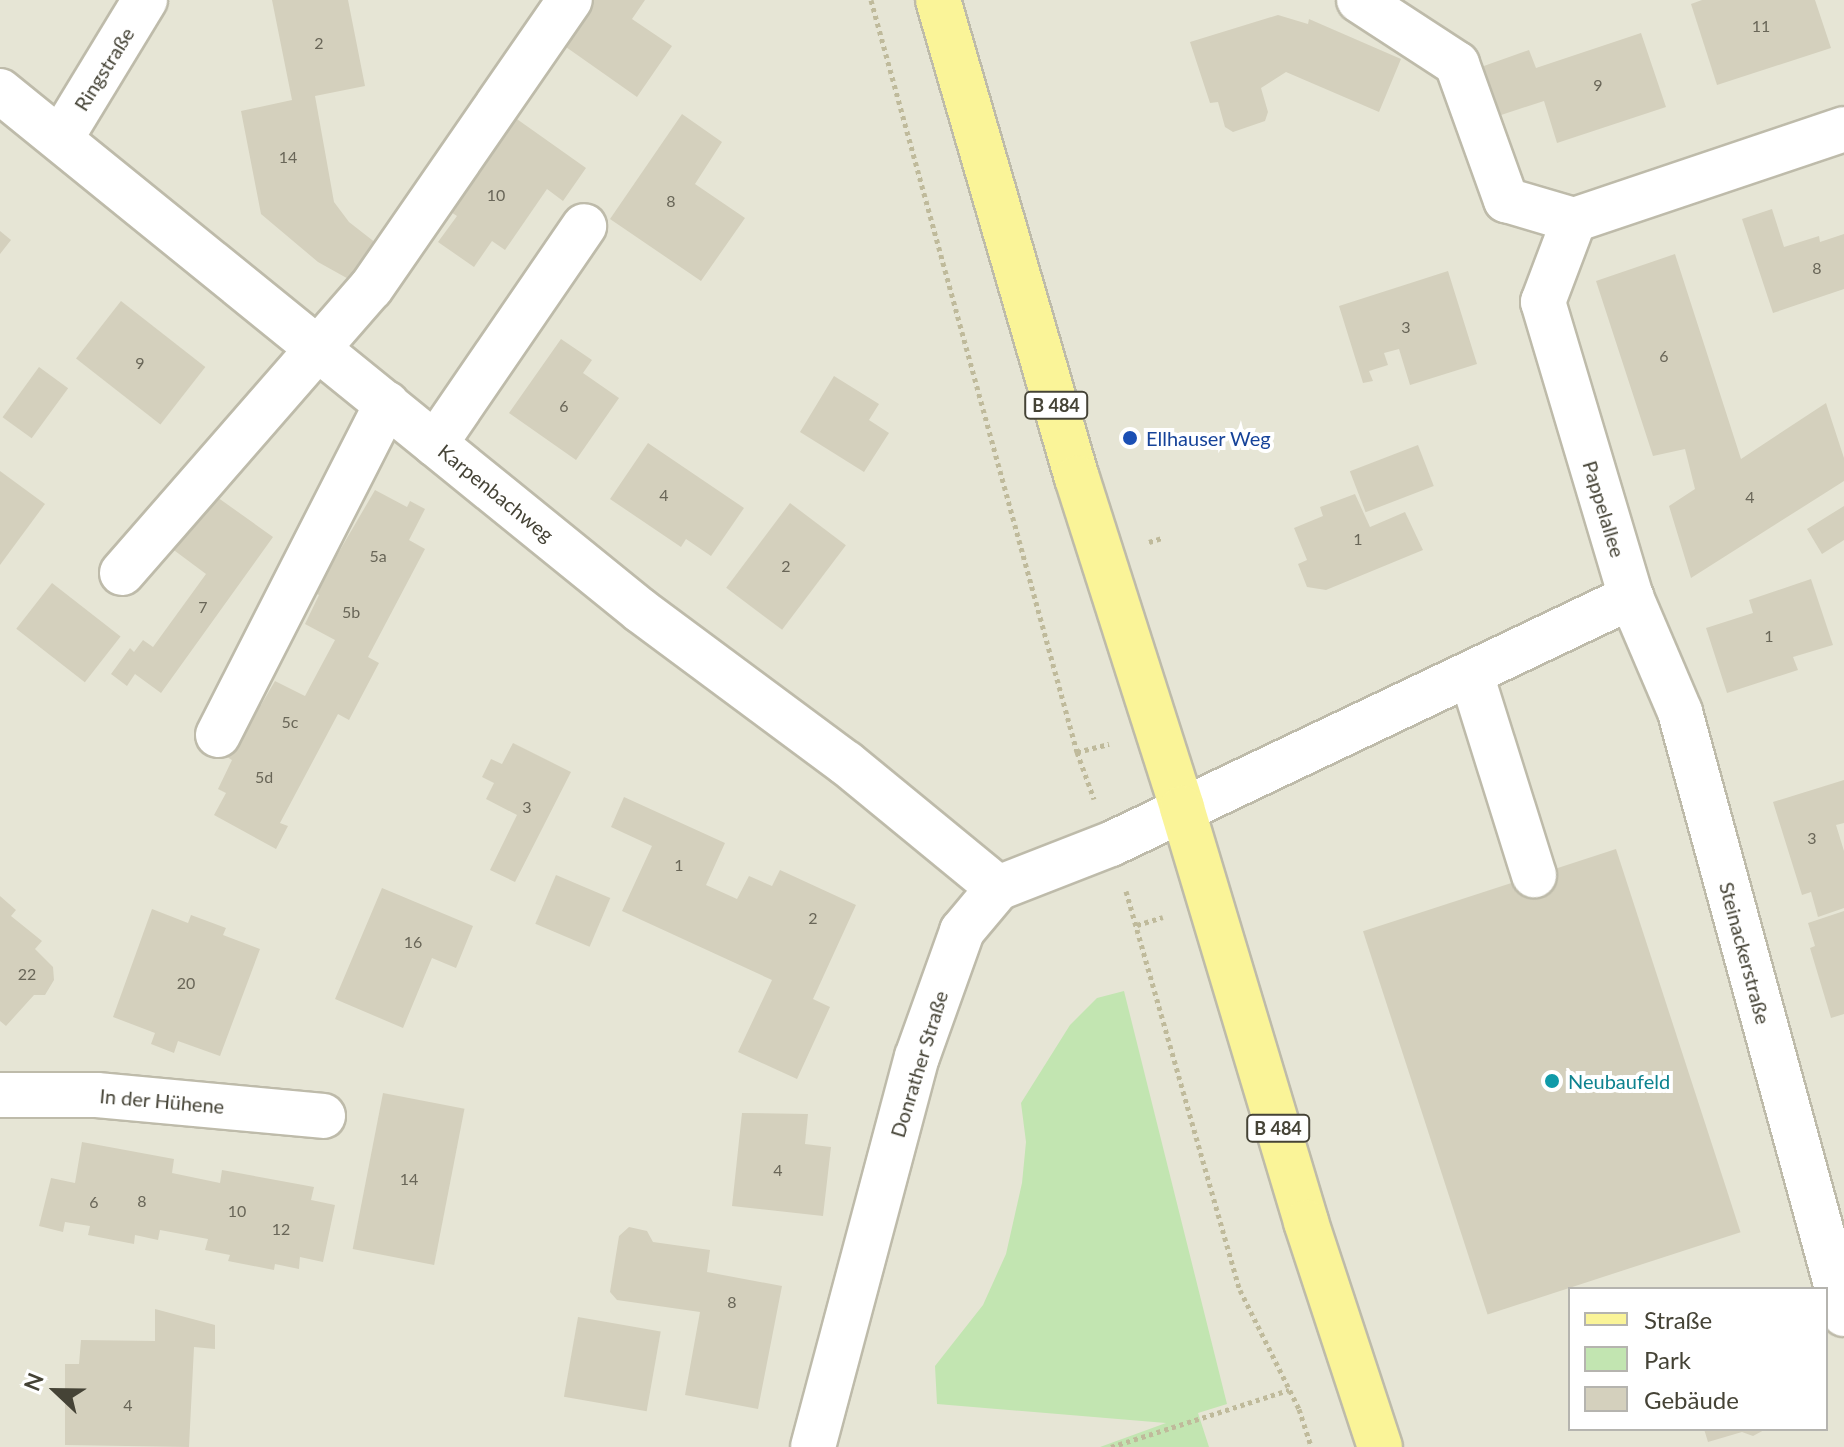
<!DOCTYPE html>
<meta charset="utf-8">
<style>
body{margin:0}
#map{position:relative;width:1844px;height:1447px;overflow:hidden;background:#f3f2e7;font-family:Lato,sans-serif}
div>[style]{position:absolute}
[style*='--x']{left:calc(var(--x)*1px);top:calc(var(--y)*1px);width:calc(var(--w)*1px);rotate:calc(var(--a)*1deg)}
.residential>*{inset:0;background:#e6e5d5}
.green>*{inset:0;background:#c2e5b1}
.building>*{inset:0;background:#d4d0bd;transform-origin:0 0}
.path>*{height:5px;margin-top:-2.5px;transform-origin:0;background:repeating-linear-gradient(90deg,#bfba9b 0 4px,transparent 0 8px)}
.roads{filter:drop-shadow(2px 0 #bebbaa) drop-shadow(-2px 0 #bebbaa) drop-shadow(0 2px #bebbaa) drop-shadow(0 -2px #bebbaa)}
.minor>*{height:44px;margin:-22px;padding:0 22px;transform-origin:22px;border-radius:22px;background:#fff}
.major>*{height:44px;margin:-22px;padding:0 22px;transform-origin:22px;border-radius:22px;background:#faf498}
.dots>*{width:22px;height:22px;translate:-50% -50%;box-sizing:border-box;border:4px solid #fff;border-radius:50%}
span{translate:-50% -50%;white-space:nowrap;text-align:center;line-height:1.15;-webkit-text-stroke:8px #fff;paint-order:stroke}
.number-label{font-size:16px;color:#696658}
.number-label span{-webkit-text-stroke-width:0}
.shield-label span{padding:2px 6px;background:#fff;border:2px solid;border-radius:6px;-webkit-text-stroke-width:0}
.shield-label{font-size:18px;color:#454336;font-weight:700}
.street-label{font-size:20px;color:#454336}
.transit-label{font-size:20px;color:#164399}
.left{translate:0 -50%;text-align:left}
.culture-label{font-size:20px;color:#0d838f}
.legend{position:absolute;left:1568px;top:1287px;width:260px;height:144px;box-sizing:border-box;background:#fff;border:2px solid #b5b4af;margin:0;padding:10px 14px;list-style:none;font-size:24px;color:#454336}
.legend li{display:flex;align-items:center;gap:16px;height:40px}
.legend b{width:40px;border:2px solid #b5b4af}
.north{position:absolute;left:16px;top:1351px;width:80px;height:80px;-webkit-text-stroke:6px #fff;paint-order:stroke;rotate:292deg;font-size:22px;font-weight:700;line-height:32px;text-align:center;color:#454336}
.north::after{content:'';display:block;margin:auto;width:28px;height:36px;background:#454336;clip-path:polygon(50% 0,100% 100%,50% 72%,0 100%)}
</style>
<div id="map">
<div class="residential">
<div style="clip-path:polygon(evenodd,0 0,1844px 0,1844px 1447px,0 1447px,0 0,1570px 1289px,1826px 1289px,1826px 1429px,1570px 1429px,1570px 1289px)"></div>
</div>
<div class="green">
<div style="clip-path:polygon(1124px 991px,1227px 1404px,1198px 1413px,1209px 1447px,1100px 1447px,1166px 1423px,937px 1404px,935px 1366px,983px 1305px,1006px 1254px,1022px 1183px,1026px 1142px,1021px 1103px,1070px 1025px,1097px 998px)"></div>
</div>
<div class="building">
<div style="clip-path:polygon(272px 0,348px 0,365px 86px,315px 96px,334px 202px,349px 222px,381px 247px,361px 286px,318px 262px,261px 214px,241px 111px,292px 100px)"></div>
<div style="clip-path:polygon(584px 0,645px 0,632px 19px,672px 46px,637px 97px,556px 40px)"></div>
<div style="clip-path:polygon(1702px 0,1815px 0,1831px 48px,1717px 85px,1691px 4px)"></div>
<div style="clip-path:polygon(1278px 15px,1308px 24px,1309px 19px,1401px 59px,1379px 112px,1286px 72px,1261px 88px,1268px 112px,1265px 121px,1233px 132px,1225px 127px,1218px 102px,1210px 103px,1190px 42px)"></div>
<div style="clip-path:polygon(1641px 33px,1666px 107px,1557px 143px,1544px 101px,1498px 116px,1481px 67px,1529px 50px,1536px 68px)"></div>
<div style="clip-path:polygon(507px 112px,586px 168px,563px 201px,547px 189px,505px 250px,492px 241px,474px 267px,438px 242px,457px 216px,442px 206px)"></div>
<div style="clip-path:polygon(682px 114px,722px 142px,695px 184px,745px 218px,701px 281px,610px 219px)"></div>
<div style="clip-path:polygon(1772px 209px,1784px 247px,1819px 236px,1820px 242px,1844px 234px,1844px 289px,1773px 313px,1742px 219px)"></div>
<div style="clip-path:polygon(0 231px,11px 240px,0 254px)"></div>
<div style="clip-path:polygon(1675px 254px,1741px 459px,1826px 403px,1844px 458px,1844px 481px,1691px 578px,1669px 506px,1695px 489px,1685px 449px,1653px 456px,1596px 281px)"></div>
<div style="clip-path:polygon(1448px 271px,1477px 364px,1410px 385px,1399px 349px,1384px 353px,1388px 365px,1369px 371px,1373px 381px,1363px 383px,1339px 306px)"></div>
<div style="left:121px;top:301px;width:107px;height:73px;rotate:38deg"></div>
<div style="clip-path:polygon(561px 339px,592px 360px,583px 373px,619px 398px,576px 460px,509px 413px)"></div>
<div style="left:39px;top:367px;width:36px;height:62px;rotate:36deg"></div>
<div style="clip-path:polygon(834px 376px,879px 404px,869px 420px,889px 433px,864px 472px,800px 432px)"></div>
<div style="clip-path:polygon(648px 443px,744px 508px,711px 556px,686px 539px,681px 547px,610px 499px)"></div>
<div style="left:1418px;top:445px;width:44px;height:73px;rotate:69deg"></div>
<div style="clip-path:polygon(0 471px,45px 504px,0 565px)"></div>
<div style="clip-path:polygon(375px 490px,407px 507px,410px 501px,425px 509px,409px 540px,425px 549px,368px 657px,379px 663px,349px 720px,338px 714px,280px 823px,288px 826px,276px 849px,214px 815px,226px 793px,218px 789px,232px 760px,227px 757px,257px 702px,261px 705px,275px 681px,305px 696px,321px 666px,335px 640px,305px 624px,319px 595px,315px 593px)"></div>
<div style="clip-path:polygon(1355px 494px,1370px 527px,1405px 512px,1423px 550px,1326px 590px,1307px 587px,1298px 564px,1307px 560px,1294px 528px,1323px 516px,1320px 507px)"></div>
<div style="clip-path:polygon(217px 497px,273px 537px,161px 693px,135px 674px,127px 686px,111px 674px,130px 648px,134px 652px,143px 640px,153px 647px,206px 574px,163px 542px,185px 512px,199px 522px)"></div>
<div style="left:790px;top:503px;width:70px;height:106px;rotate:37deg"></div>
<div style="clip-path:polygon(1844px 506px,1844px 540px,1822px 554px,1807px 529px)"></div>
<div style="clip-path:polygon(1811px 579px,1833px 645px,1793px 657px,1798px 670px,1727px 693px,1706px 628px,1753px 613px,1749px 600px)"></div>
<div style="left:52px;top:583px;width:87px;height:58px;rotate:38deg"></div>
<div style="clip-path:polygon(513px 743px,571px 772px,515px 882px,490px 870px,517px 815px,486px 799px,494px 783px,482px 777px,491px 759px,502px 764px)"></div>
<div style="clip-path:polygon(1844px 780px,1844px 823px,1836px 825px,1844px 851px,1844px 908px,1818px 917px,1811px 892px,1802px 895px,1773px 802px)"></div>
<div style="clip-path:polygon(624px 797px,725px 843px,706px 885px,737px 899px,749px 876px,772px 886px,780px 870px,856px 905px,813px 999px,830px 1007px,797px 1079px,738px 1052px,772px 980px,622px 911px,652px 846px,611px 827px)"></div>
<div style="left:1616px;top:849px;width:403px;height:266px;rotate:72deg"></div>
<div style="left:556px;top:875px;width:59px;height:53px;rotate:23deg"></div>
<div style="clip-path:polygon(382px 888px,473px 926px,456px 968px,432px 958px,403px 1028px,335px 999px)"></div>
<div style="clip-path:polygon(0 896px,16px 910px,11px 916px,42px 941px,35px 949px,53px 967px,54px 980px,45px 995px,34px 995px,6px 1026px,0 1021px)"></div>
<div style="clip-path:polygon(152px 909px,188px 923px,191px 915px,226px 928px,223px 935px,260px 949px,220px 1056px,178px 1041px,174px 1053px,151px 1044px,155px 1033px,113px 1017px)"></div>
<div style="clip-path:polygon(1844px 911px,1844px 1014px,1831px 1018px,1810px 948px,1815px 946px,1808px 923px)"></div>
<div style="left:383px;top:1093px;width:83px;height:159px;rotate:11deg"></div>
<div style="clip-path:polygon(742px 1113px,808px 1114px,805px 1144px,831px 1147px,823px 1216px,732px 1206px)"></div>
<div style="clip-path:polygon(82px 1142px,174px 1159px,172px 1173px,220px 1183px,222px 1170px,314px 1187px,311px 1200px,335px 1205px,323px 1262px,300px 1257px,299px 1269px,275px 1264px,274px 1270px,228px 1261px,230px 1255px,205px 1250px,208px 1239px,160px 1230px,158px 1240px,135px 1235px,134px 1244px,88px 1235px,90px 1226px,65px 1222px,63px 1232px,39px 1226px,51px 1178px,75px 1183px)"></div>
<div style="clip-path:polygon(629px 1227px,647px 1231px,653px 1242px,710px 1250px,707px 1272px,782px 1286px,758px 1409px,685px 1395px,700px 1312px,617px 1300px,610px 1292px,619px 1236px)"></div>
<div style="clip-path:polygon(155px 1309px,215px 1325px,215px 1349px,194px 1347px,189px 1447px,65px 1445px,65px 1364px,79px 1364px,81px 1340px,155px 1341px)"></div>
<div style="left:578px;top:1317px;width:84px;height:81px;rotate:10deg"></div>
<div style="clip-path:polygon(1704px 1429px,1766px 1429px,1753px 1436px,1742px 1432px,1708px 1442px)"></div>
</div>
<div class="path">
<div style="--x:871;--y:0;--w:780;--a:74.68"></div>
<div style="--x:1077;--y:752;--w:50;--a:70.1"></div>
<div style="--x:1149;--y:542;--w:14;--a:-17"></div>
<div style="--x:1077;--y:752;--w:33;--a:-14"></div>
<div style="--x:1126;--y:891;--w:415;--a:74.1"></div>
<div style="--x:1240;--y:1290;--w:133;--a:63.6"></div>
<div style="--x:1299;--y:1409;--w:40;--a:72"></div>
<div style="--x:1137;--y:925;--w:27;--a:-17"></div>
<div style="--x:1111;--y:1447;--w:187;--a:-17.8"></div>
</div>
<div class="roads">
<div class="minor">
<div style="--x:1359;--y:0;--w:117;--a:33.1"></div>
<div style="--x:1457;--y:64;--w:145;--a:70.2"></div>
<div style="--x:1506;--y:200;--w:71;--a:16.4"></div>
<div style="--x:0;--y:91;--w:825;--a:39.05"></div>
<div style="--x:641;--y:611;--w:255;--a:36.6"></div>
<div style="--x:846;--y:763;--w:197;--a:39.4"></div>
<div style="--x:61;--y:138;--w:162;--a:-58.7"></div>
<div style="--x:435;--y:444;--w:264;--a:-55.6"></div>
<div style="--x:122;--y:573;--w:378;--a:-48.9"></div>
<div style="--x:371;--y:288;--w:350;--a:-55.4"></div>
<div style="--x:1631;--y:597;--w:125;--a:66.9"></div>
<div style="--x:1680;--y:712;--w:624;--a:74.76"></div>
<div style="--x:1471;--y:674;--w:211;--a:72.6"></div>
<div style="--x:218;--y:735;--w:372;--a:-63"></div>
<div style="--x:0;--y:1095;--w:97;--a:0"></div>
<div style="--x:97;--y:1095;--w:227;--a:5.3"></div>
<div style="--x:813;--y:1447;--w:404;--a:-75.1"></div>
<div style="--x:917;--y:1057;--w:134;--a:-70.3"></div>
<div style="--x:962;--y:931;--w:56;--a:-50.1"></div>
<div style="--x:998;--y:888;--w:121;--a:-21.3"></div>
<div style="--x:1111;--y:844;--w:576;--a:-25.41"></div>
<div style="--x:1631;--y:597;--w:308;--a:-106.6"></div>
<div style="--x:1543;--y:302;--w:88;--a:-69.3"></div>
<div style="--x:1574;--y:220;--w:285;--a:-18.6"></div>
</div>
<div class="major">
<div style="--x:938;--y:0;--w:498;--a:73.8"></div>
<div style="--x:1077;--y:478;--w:346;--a:72.3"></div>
<div style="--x:1182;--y:808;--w:432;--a:73.3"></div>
<div style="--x:1306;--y:1222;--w:237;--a:71.8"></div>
</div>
</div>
<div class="dots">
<div style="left:1130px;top:438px;background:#1a4fb4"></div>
<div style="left:1552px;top:1081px;background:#0f9aa8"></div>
</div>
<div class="number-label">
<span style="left:1761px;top:26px">11</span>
<span style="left:319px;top:43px">2</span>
<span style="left:1598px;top:85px">9</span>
<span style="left:288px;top:157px">14</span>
<span style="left:496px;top:195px">10</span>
<span style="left:671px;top:201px">8</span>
<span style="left:1817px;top:268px">8</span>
<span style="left:1406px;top:327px">3</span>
<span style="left:1664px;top:356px">6</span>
<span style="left:140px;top:363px">9</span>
<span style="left:564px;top:406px">6</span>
<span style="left:664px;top:495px">4</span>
<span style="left:1750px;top:497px">4</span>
<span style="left:1358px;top:539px">1</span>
<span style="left:378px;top:556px">5a</span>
<span style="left:786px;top:566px">2</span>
<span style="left:203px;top:607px">7</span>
<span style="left:351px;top:612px">5b</span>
<span style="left:1769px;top:636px">1</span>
<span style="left:290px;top:722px">5c</span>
<span style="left:264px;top:777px">5d</span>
<span style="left:527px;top:807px">3</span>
<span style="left:1812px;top:838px">3</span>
<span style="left:679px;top:865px">1</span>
<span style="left:813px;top:918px">2</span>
<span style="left:413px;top:942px">16</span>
<span style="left:27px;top:974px">22</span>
<span style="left:186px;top:983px">20</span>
<span style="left:778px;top:1170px">4</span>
<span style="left:409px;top:1179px">14</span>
<span style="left:142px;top:1201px">8</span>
<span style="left:94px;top:1202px">6</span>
<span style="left:237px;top:1211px">10</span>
<span style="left:281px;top:1229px">12</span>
<span style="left:732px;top:1302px">8</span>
<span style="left:128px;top:1405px">4</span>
</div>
<div class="shield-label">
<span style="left:1056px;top:405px">B 484</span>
<span style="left:1278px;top:1128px">B 484</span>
</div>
<div class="street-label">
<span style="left:104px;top:69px;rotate:-58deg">Ringstraße</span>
<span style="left:496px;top:493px;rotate:39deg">Karpenbachweg</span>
<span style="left:1604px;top:509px;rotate:73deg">Pappelallee</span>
<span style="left:1745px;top:953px;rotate:75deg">Steinackerstraße</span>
<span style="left:919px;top:1064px;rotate:-73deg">Donrather Straße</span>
<span style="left:162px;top:1101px;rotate:5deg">In der Hühene</span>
</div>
<div class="transit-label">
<span class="left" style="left:1146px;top:438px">Ellhauser Weg</span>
</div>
<div class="culture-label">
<span class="left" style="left:1568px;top:1081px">Neubaufeld</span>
</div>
<ul class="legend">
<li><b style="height:10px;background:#faf498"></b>Straße</li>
<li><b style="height:22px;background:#c2e5b1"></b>Park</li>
<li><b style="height:22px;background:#d4d0bd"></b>Gebäude</li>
</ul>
<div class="north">N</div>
</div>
